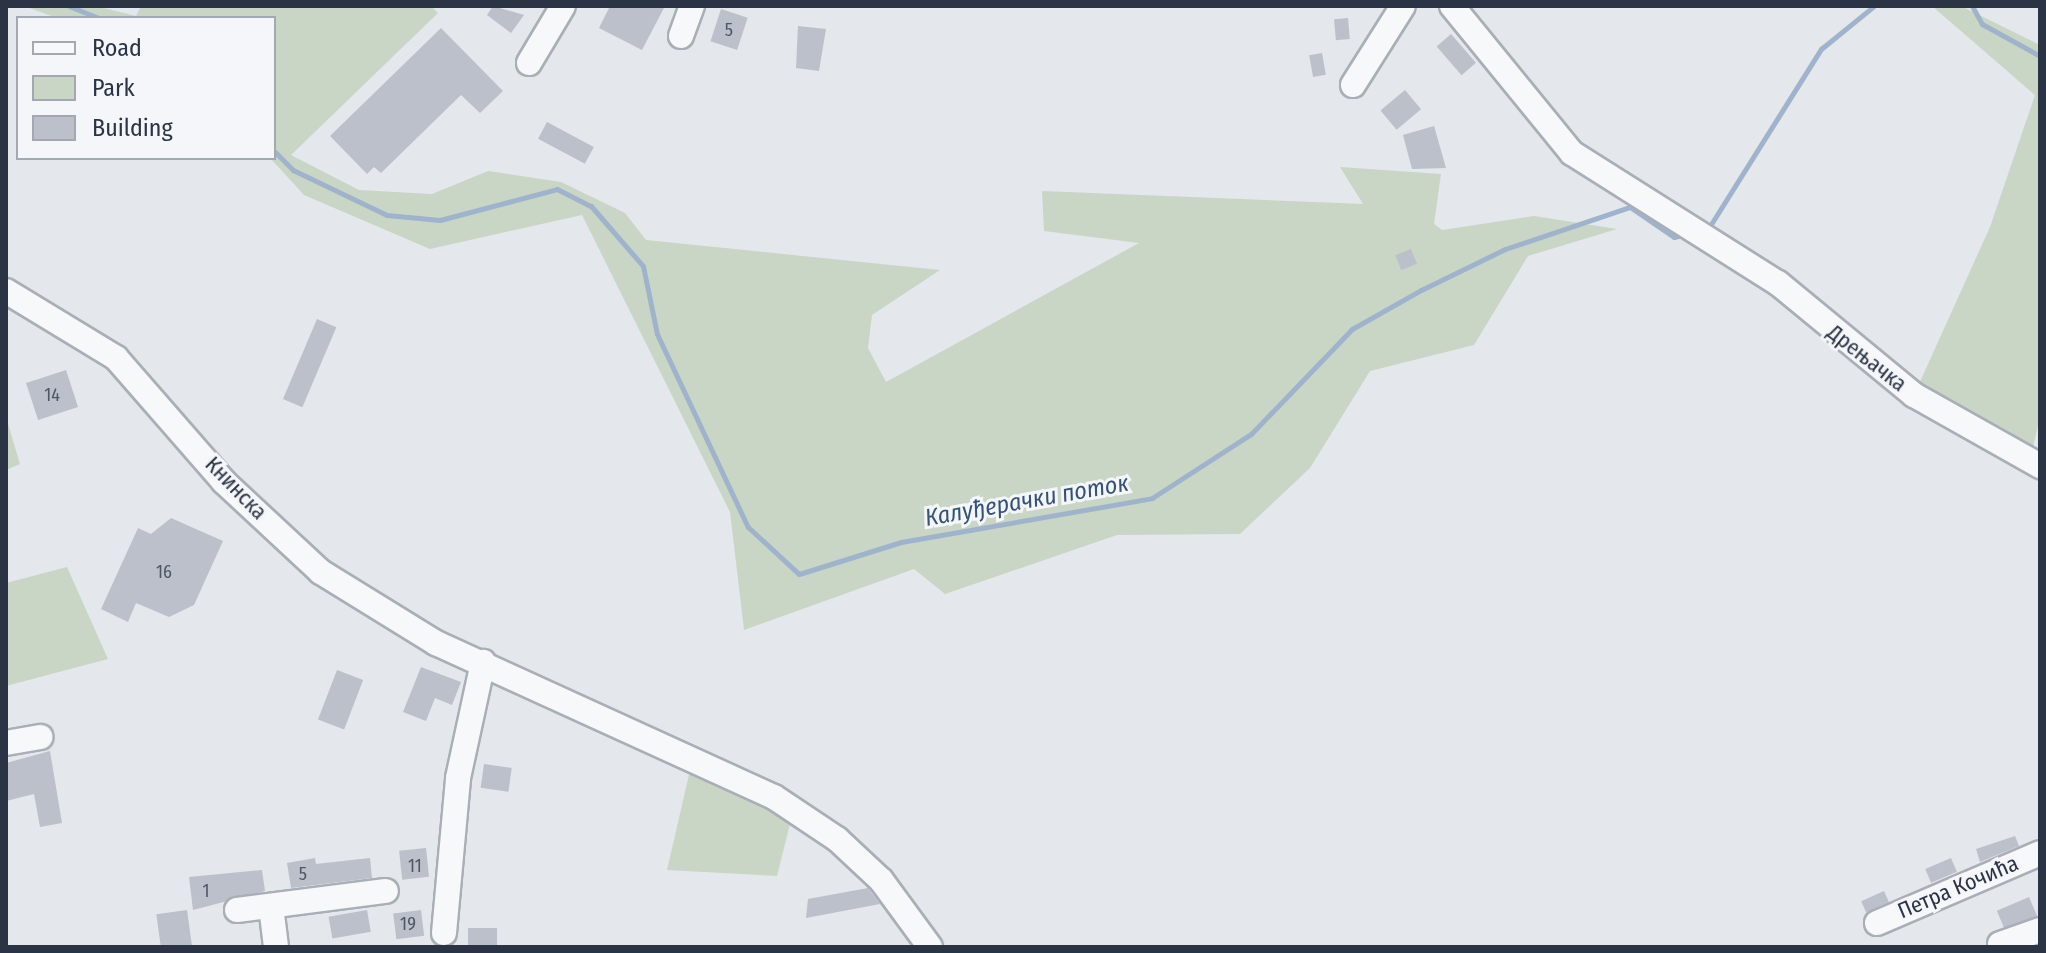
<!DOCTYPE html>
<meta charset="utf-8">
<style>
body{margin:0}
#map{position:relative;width:2046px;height:953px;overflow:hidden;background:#e4e7ec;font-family:"Fira Sans Condensed",sans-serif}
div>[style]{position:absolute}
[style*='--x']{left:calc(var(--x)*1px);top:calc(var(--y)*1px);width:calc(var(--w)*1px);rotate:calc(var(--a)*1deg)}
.green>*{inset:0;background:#c9d6c5}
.stream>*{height:5px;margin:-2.5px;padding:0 2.5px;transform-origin:2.5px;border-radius:2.5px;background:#9fb4cc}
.building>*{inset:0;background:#bbc0ca;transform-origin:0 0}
.roads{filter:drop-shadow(2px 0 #a9aeb7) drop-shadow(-2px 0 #a9aeb7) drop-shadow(0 2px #a9aeb7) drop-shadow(0 -2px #a9aeb7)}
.minor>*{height:24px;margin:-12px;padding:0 12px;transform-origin:12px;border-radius:12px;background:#f7f8fa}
span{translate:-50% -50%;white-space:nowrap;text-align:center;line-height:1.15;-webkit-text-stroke:6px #f4f6f9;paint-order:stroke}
.number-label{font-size:18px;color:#4f5766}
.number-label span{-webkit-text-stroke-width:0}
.street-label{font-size:22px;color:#2b3445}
.water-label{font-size:24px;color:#34527a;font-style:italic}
.frame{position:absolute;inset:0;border:8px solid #2b3445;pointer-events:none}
.legend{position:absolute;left:16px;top:16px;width:260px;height:144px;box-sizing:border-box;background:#f4f6f9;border:2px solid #a4a8b1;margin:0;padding:10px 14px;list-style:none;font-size:24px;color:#2b3445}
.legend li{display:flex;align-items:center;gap:16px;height:40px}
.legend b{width:40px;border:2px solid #a4a8b1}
</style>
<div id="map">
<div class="green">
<div style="clip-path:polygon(24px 6px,96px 6px,136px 16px,141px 6px,431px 6px,438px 13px,291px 155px,359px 190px,432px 194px,488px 171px,561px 182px,625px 213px,646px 240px,940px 270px,872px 315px,868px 348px,886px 382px,1139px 243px,1044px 231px,1042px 191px,1363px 204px,1340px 167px,1441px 174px,1434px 224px,1442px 230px,1534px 216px,1617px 229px,1528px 256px,1474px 345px,1370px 371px,1310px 468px,1240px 534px,1117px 535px,945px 594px,914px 569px,744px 630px,730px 512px,582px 215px,430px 249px,304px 195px,270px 158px,274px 18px,57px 18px)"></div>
<div style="clip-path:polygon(1932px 6px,1961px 6px,2040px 45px,2040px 417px,2030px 460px,1914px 395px,1990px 227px,2035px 95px)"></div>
<div style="clip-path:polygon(6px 417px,20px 464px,6px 470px)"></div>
<div style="clip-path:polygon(67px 567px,108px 659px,6px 686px,6px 583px)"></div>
<div style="clip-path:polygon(691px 766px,791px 820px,777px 876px,667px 870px)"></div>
</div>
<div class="stream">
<div style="--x:69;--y:6;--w:32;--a:22"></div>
<div style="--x:1972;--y:6;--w:21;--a:61"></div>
<div style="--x:1982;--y:24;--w:66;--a:28.9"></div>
<div style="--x:274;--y:151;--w:27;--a:45"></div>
<div style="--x:293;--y:170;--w:104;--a:25.6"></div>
<div style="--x:387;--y:215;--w:53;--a:5.4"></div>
<div style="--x:440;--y:220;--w:121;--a:-14.8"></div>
<div style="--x:557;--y:189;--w:38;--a:27"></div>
<div style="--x:591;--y:206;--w:79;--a:49.1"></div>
<div style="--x:643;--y:266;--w:69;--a:78.4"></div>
<div style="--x:657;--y:334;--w:213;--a:64.8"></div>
<div style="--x:748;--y:527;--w:69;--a:42.7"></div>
<div style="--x:799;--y:574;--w:107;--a:-17.4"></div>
<div style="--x:901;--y:542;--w:255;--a:-9.9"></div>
<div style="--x:1152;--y:498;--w:118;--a:-32.9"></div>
<div style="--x:1251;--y:434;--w:146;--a:-46.1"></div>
<div style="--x:1352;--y:329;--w:79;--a:-29.5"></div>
<div style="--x:1421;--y:290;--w:93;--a:-26"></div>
<div style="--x:1505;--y:249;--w:132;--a:-18.6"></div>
<div style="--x:1630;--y:207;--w:53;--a:34.3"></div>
<div style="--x:1674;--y:237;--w:13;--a:-13"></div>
<div style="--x:1708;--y:229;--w:213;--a:-57.9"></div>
<div style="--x:1821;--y:49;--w:68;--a:-39.1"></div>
</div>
<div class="building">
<div style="clip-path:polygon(493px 6px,524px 15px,511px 33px,487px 15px)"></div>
<div style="clip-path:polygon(610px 6px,665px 6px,642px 50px,599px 28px)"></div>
<div style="left:721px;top:9px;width:28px;height:34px;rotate:18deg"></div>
<div style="left:1348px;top:18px;width:21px;height:14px;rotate:85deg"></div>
<div style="clip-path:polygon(798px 26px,826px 29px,819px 71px,796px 68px)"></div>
<div style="clip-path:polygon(441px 28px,503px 91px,480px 113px,461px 95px,381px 173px,374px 167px,367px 174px,330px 136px)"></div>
<div style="left:1451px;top:34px;width:38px;height:19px;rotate:49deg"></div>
<div style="left:1322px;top:53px;width:22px;height:13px;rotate:80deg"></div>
<div style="left:1405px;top:90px;width:25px;height:32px;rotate:50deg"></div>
<div style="left:547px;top:122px;width:53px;height:19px;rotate:28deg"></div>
<div style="clip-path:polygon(1434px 126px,1446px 168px,1412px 169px,1403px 135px)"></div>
<div style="left:1411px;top:249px;width:16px;height:17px;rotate:68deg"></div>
<div style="left:317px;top:319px;width:21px;height:87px;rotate:23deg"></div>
<div style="left:66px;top:370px;width:39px;height:42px;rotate:72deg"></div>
<div style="clip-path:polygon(171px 518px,223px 541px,194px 605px,169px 617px,136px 603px,128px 622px,101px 609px,138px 528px,151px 534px)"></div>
<div style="clip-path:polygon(421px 667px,461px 682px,452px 705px,435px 698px,426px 721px,403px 712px)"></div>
<div style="left:337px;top:670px;width:28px;height:53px;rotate:21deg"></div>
<div style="clip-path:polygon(50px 751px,62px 823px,40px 827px,34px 794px,6px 801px,6px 763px)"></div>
<div style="left:484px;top:764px;width:28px;height:24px;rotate:8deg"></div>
<div style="clip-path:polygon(2015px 836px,2019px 846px,1980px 862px,1976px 849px)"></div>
<div style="left:426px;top:848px;width:29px;height:27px;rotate:84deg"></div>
<div style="clip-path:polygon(315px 858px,316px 864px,370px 858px,372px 878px,291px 888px,287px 863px)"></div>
<div style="left:1951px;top:858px;width:15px;height:28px;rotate:67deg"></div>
<div style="clip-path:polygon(262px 870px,265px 891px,193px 910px,189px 877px)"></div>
<div style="clip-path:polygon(868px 888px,880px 904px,806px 918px,808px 899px)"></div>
<div style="left:1884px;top:891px;width:12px;height:25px;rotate:66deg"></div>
<div style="left:2029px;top:897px;width:21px;height:35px;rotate:67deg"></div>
<div style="left:187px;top:910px;width:37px;height:31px;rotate:82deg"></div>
<div style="left:367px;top:910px;width:22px;height:39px;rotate:80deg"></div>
<div style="left:421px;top:910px;width:26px;height:28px;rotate:83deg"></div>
<div style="left:468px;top:928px;width:29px;height:19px"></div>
</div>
<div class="roads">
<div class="minor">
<div style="--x:1452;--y:6;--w:190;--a:50.8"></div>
<div style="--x:1572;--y:153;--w:244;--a:32.3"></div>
<div style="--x:1778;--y:283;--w:176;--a:39.5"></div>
<div style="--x:1914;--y:395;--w:145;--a:29.4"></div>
<div style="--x:681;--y:36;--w:32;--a:-70"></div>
<div style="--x:529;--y:63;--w:66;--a:-59.2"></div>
<div style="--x:1353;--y:85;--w:93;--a:-57.7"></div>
<div style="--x:6;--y:291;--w:129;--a:31.3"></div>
<div style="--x:116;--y:358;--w:164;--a:48.9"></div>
<div style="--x:224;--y:482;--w:132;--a:42.9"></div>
<div style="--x:321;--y:572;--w:135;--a:31.7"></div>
<div style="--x:436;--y:643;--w:371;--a:24.5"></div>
<div style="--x:774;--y:797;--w:76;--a:33.7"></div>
<div style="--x:837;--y:839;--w:60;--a:43"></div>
<div style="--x:881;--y:880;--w:83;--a:53.8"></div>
<div style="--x:6;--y:743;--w:35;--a:-10"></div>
<div style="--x:271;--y:906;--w:41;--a:83"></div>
<div style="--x:237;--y:910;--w:150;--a:-7.3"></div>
<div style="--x:1877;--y:923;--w:177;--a:-23.2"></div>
<div style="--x:444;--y:933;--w:156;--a:-84.8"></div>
<div style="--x:458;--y:778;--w:119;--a:-77.8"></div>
<div style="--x:2000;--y:944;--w:42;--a:-19.3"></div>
</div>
</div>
<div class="number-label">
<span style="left:729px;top:30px">5</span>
<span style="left:52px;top:395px">14</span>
<span style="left:164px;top:572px">16</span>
<span style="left:415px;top:866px">11</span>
<span style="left:303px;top:874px">5</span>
<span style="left:206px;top:891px">1</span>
<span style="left:408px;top:924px">19</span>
</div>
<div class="street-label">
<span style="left:1867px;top:358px;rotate:38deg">Дрењачка</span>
<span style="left:236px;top:488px;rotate:46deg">Книнска</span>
<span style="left:1958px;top:887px;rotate:-23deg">Петра Кочића</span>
</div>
<div class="water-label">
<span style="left:1027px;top:501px;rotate:-10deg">Калуђерачки поток</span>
</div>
<div class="frame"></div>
<ul class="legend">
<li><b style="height:10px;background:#f7f8fa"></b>Road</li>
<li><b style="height:22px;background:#c9d6c5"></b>Park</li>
<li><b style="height:22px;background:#bbc0ca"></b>Building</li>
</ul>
</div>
